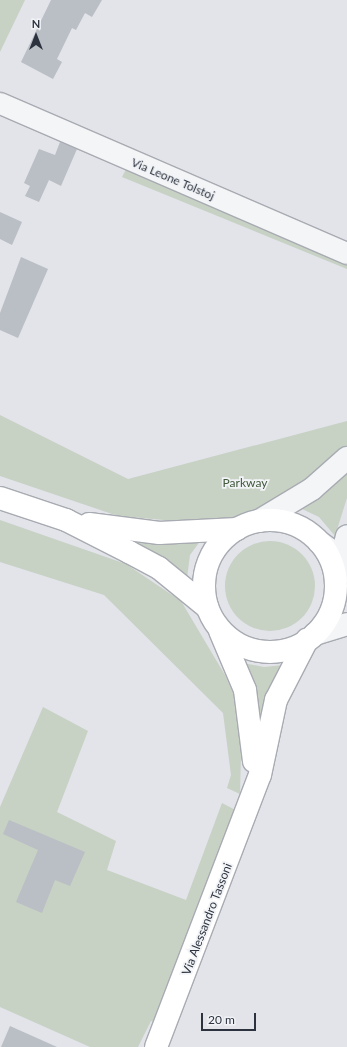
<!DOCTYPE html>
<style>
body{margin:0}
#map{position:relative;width:347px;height:1047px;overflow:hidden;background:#e2e4e9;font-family:Lato,sans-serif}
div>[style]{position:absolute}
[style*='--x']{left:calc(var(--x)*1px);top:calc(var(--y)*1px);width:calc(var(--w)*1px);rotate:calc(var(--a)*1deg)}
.green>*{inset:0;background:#c7d1c4}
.round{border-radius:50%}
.building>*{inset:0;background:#babec5}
.roads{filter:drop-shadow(1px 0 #a8abb2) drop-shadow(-1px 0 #a8abb2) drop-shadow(0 1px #a8abb2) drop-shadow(0 -1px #a8abb2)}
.minor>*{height:21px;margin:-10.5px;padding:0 10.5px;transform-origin:10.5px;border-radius:10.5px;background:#f4f5f7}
.tertiary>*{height:22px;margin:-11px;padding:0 11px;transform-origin:11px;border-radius:11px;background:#f4f5f7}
.secondary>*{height:22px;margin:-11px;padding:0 11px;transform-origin:11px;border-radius:11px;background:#fff}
.secondary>.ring{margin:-11px;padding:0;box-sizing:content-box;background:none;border:22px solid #fff;border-radius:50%}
span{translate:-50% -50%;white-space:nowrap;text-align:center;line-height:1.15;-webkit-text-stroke:3.5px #f1f3f6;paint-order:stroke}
.street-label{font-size:12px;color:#2c333e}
.park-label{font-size:12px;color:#41593b}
.north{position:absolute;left:16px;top:16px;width:40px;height:40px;-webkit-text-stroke:3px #f1f3f6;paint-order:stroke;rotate:0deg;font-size:11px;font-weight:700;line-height:16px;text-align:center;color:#2c333e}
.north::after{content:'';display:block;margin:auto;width:14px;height:18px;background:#2c333e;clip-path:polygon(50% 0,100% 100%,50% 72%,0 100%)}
.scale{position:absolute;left:201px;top:1013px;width:55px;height:18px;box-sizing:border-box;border:2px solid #2c333e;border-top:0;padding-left:5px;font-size:12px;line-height:14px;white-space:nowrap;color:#2c333e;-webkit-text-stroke:3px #f1f3f6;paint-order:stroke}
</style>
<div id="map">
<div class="green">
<div style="clip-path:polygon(0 0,25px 0,0 52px)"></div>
<div style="clip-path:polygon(131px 160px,347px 253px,347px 269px,122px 177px)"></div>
<div style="clip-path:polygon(0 415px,128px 479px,347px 421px,347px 445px,341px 455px,253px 518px,187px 522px,118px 516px,0 476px)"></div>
<div style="clip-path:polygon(347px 472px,347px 498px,335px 536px,319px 517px,298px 507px)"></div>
<div style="clip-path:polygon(0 520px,126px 564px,181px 601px,225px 675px,242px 713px,240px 794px,227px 788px,231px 775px,223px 713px,104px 595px,0 562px)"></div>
<div style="clip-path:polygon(201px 540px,190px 555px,187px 578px,133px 542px,168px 544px)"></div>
<div class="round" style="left:225px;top:541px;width:90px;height:90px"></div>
<div style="clip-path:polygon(243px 663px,264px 667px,284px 665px,262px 723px,254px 688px)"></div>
<div style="clip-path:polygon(43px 707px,88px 731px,57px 812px,116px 841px,107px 870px,186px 900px,222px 803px,245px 815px,166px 1026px,151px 1021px,138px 1047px,90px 1047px,0 1007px,0 807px)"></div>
</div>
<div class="building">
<div style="clip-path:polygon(51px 0,102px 0,92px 17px,85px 13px,76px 30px,72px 28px,57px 59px,62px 62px,53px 79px,21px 62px)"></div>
<div style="clip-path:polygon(60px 142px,77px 149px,61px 186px,49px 180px,39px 202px,25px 196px,30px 186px,24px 183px,39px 149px,55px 155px)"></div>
<div style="clip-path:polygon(0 212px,22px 222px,12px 245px,0 239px)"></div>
<div style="clip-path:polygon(21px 257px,48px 269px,18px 338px,0 330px,0 313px)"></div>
<div style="clip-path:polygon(9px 820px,85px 852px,70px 886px,55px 880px,42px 913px,16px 902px,38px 850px,3px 834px)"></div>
<div style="clip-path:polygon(10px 1026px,57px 1047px,1px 1047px)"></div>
</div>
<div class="roads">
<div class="minor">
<div style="--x:0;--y:103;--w:378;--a:23.4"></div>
</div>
<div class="tertiary">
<div style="--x:259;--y:521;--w:62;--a:-31.1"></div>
<div style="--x:312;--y:489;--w:47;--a:-41.5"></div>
<div style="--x:319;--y:542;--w:34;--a:36"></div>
<div style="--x:336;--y:580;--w:45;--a:-76"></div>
<div style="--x:315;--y:634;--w:34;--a:-17"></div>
</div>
<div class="secondary">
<div style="--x:0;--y:498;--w:70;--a:18.4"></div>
<div style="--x:66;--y:520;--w:71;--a:26.9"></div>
<div style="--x:129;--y:552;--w:34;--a:28"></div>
<div style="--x:159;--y:568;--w:62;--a:39.1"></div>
<div class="ring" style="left:204px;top:520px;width:110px;height:110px"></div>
<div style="--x:89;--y:524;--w:71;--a:7.3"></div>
<div style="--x:159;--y:533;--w:78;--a:-2.9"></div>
<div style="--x:220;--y:631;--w:64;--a:67"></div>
<div style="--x:245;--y:690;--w:72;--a:82.8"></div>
<div style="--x:156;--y:1047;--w:291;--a:-69.1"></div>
<div style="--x:260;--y:775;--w:77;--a:-78"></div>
<div style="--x:276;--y:700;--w:68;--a:-62.7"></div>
</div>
</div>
<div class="street-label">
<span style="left:173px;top:179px;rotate:23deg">Via Leone Tolstoj</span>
<span style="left:207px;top:919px;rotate:-69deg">Via Alessandro Tassoni</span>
</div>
<div class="park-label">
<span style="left:245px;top:483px">Parkway</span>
</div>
<div class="north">N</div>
<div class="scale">20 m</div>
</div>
